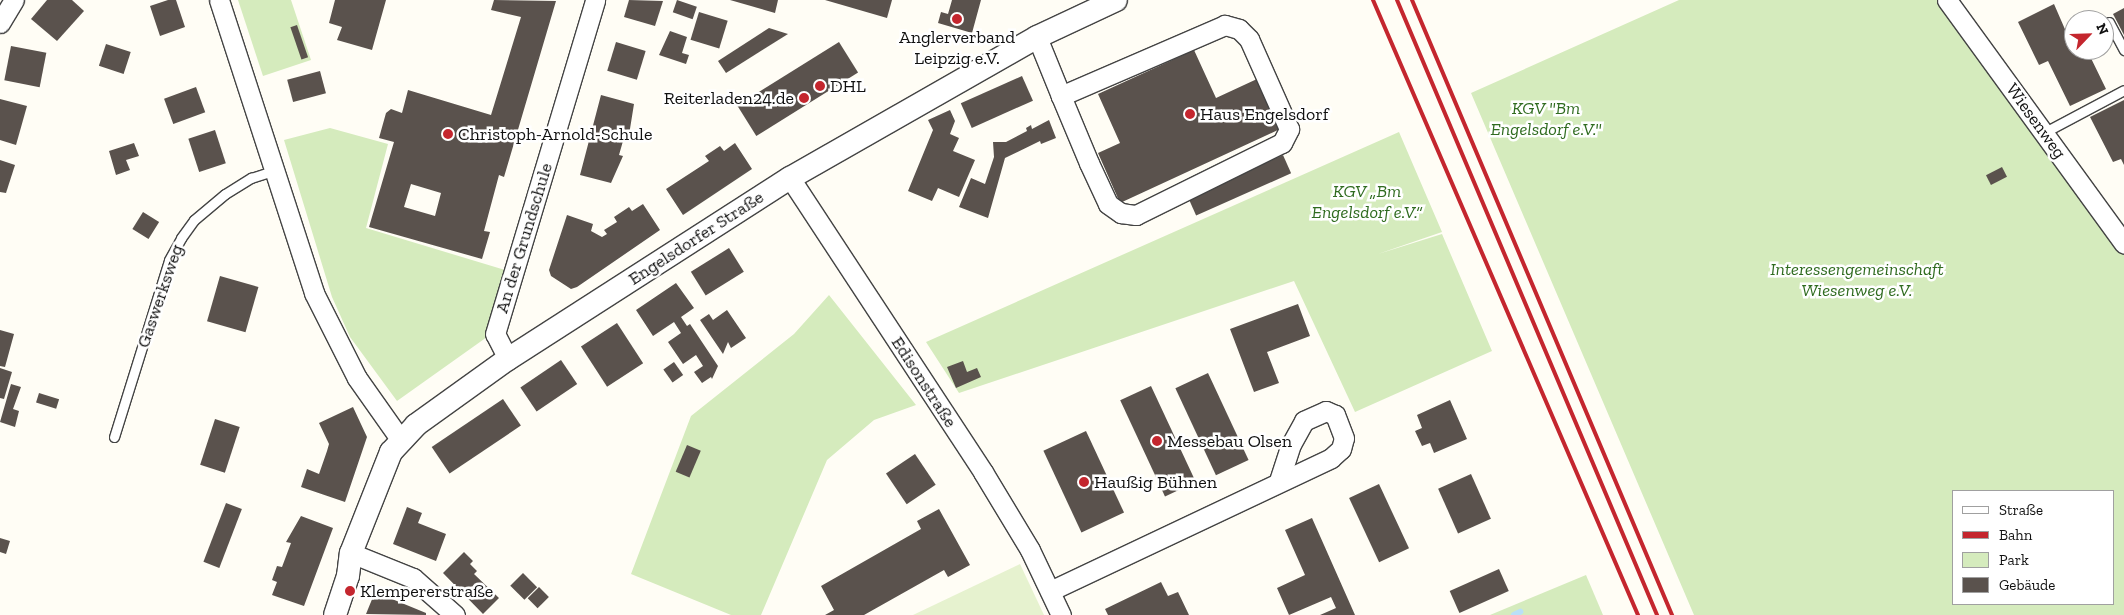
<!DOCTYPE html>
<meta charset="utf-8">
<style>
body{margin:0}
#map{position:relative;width:2124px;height:615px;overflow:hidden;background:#fffdf5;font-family:"Zilla Slab",serif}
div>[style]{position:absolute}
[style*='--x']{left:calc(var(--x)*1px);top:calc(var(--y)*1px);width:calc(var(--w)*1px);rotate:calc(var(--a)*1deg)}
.green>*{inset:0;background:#d5ebbd}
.pitch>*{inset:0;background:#e6f2cf}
.stream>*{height:5.5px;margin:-2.75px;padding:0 2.75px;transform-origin:2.75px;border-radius:2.75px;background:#b9e0f7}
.building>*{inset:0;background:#5a524d;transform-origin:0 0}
.roads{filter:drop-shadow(1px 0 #444) drop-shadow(-1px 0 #444) drop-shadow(0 1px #444) drop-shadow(0 -1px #444)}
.service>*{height:9px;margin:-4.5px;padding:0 4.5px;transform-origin:4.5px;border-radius:4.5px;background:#fff}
.minor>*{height:19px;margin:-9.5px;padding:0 9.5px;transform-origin:9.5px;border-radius:9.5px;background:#fff}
.tertiary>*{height:22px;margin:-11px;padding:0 11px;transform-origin:11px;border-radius:11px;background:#fff}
.rail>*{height:4px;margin:-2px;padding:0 2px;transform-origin:2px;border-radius:2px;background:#c4262e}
.dots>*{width:14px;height:14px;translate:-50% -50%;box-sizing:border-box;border:2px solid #fff;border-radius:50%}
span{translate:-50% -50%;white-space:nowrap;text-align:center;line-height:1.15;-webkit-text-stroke:5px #fff;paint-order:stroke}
.poi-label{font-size:18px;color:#111}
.left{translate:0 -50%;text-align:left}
.right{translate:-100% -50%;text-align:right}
.park-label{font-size:18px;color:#2f6b1f;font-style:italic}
.street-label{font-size:18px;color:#111}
.legend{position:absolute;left:1952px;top:490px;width:162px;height:115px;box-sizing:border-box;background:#fff;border:1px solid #a0a0a0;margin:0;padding:6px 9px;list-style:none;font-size:15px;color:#111}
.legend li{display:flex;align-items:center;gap:10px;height:25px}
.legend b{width:25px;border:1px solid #a0a0a0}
.north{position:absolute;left:2064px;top:10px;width:50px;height:50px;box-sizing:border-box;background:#fff;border:1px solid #a0a0a0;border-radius:50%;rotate:66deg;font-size:14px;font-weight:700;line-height:20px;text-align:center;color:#111}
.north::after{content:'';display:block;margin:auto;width:18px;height:22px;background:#c4262e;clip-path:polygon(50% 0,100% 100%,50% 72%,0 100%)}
</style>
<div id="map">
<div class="green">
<div style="clip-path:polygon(238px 0,291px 0,311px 60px,263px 76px)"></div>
<div style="clip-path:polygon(evenodd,1679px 0,1939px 0,2124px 253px,2124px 615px,1694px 615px,1471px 93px,1679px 0,1953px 491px,2113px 491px,2113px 604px,1953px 604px,1953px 491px)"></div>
<div style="clip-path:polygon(330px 128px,388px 144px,366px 228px,505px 270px,487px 337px,397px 401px,350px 337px,332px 297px,284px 140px)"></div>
<div style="clip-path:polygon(1399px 132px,1442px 232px,1378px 254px,1442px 234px,1492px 351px,1355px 412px,1294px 281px,959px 393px,926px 342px)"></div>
<div style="clip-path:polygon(829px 295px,916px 405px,874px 420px,827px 460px,761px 615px,731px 615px,631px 574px,691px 416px,794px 334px)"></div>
<div style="clip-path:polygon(1586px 575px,1603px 615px,1490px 615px)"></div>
</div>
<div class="pitch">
<div style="clip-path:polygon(1020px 564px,1044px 615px,913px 615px)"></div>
</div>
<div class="stream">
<div style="--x:1514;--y:615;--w:7;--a:-27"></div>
</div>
<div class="building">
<div style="clip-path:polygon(47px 0,72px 0,84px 11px,57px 41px,31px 19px)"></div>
<div style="clip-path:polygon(168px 0,176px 0,185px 27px,160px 36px,150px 6px)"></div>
<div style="clip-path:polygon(335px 0,386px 0,372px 50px,337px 40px,342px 27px,329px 23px)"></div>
<div style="clip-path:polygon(evenodd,494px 0,556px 1px,504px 177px,499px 175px,484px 231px,490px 232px,482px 259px,369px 227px,394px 142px,379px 138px,386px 113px,391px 109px,402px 113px,408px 90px,491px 115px,521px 17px,491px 10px,494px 0,411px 184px,441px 193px,435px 216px,404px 207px,411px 184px)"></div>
<div style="clip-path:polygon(629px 0,663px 1px,655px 26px,624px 17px)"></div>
<div style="left:677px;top:0;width:21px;height:13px;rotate:19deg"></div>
<div style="clip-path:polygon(730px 0,778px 0,775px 13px)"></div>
<div style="clip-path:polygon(825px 0,892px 0,887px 18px)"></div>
<div style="clip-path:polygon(952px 0,981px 0,972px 33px,938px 23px,941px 12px,948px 14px)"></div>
<div style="clip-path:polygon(2054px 4px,2074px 50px,2087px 50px,2106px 89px,2070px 106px,2048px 61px,2039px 65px,2018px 22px)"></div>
<div style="clip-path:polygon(2124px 8px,2124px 35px,2113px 14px)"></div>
<div style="left:699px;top:12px;width:30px;height:29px;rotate:17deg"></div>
<div style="left:297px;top:25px;width:34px;height:7px;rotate:71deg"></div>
<div style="clip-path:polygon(769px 28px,788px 34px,726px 73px,718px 61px)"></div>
<div style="clip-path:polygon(670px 31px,687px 37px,682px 53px,689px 55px,686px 64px,659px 55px)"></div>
<div style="left:616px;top:42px;width:31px;height:30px;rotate:17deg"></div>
<div style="left:839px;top:42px;width:36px;height:120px;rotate:58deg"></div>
<div style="left:106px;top:44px;width:26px;height:23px;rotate:18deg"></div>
<div style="left:11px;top:46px;width:36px;height:35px;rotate:11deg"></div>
<div style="clip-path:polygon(1194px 50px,1216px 98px,1257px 79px,1280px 129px,1120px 203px,1098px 153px,1120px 143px,1098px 94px)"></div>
<div style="left:320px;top:71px;width:23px;height:34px;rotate:75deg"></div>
<div style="left:1022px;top:76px;width:27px;height:67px;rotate:66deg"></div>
<div style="left:196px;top:87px;width:27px;height:34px;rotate:70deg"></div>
<div style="clip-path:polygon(601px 95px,634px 104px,629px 135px,625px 134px,619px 155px,623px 156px,611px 183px,580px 175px)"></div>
<div style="clip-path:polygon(0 99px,27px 106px,16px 145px,0 140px)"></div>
<div style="clip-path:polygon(2124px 100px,2124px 165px,2121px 159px,2113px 162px,2090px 117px)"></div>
<div style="clip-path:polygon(950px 110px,955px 121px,950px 134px,959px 138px,953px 151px,975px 160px,959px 197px,938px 188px,932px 201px,908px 191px,933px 130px,928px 120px)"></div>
<div style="clip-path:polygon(1049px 120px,1056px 138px,1041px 144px,1040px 141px,1005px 158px,988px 218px,959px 207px,971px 178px,985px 184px,994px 157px,993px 142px,1006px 142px,1027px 131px,1026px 128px,1031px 125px,1032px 129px)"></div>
<div style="left:215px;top:130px;width:35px;height:28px;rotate:72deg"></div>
<div style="clip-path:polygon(134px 143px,139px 156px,126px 160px,130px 170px,116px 175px,109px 151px)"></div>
<div style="clip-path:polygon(735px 143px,752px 169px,683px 215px,666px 189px,709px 161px,705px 156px,720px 146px,724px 151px)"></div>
<div style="left:1283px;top:155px;width:20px;height:104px;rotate:66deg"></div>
<div style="clip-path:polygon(0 160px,15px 165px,6px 193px,0 192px)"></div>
<div style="left:2002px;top:167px;width:11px;height:18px;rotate:63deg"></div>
<div style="clip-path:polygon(643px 204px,660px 230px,577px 287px,571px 289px,551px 276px,549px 270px,567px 215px,593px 224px,591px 231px,602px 237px,607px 234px,604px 230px,617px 222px,614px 217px,629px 207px,632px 211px)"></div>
<div style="left:143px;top:212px;width:19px;height:20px;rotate:32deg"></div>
<div style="left:729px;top:248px;width:28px;height:45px;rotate:58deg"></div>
<div style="left:220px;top:276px;width:40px;height:47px;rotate:16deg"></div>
<div style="clip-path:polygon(676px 283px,694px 308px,681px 317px,687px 326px,690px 324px,718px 366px,712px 379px,711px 377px,702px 383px,694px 372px,703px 366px,696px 355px,683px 364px,668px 342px,681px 333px,674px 322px,653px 336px,636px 310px)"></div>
<div style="clip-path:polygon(1298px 304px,1310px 336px,1267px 352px,1279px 383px,1254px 392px,1230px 329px)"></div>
<div style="clip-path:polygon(727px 310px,746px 338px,731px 348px,728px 342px,723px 354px,700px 320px,709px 314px,713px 320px)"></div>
<div style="left:617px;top:323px;width:48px;height:43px;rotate:57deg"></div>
<div style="clip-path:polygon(0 330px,14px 334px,5px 367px,0 366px)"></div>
<div style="left:561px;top:360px;width:29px;height:49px;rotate:56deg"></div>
<div style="clip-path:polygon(963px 361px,967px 372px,977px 368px,981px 377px,956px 388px,947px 367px)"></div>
<div style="left:674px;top:362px;width:16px;height:13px;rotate:55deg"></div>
<div style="clip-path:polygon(0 368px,12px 372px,4px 399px,0 398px)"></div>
<div style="left:1208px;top:373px;width:96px;height:36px;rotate:65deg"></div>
<div style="clip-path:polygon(11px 384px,21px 387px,13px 409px,19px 411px,15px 427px,0 422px)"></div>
<div style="left:1151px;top:386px;width:106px;height:34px;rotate:65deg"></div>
<div style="left:39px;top:393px;width:21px;height:10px;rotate:17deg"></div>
<div style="left:503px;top:399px;width:32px;height:86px;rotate:56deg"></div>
<div style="clip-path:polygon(1450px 400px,1467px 439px,1434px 453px,1430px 443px,1422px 446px,1415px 431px,1422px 428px,1417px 415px)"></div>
<div style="clip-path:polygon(353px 407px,367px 437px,345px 502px,301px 487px,307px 469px,319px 474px,327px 451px,329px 444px,319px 423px)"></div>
<div style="left:215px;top:419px;width:26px;height:48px;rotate:18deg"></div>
<div style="left:1086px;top:431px;width:90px;height:47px;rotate:65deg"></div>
<div style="left:687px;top:445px;width:15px;height:29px;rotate:23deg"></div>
<div style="left:915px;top:454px;width:37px;height:35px;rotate:56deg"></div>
<div style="left:1471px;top:474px;width:49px;height:36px;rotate:66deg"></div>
<div style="left:1379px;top:484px;width:71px;height:33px;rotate:65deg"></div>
<div style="left:226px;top:503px;width:17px;height:63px;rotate:21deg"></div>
<div style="clip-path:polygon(407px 507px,422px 513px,418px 523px,446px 534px,436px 561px,393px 544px)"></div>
<div style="clip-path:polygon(939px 509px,970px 565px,948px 577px,944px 570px,864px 615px,825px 615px,834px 610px,821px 586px,921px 529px,917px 521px)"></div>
<div style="clip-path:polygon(301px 516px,333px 528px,304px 606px,272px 595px,277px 582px,272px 580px,277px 566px,282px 567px,291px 543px,286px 542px)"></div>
<div style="clip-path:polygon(1312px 518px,1355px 615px,1320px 615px,1336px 608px,1331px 597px,1289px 615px,1277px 588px,1305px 575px,1285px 530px)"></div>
<div style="clip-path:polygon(0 538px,10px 541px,6px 554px,0 552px)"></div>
<div style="clip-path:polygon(464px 552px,473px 561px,470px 564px,477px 571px,474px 574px,499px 598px,483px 614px,443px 573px)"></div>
<div style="left:1499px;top:569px;width:24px;height:54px;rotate:66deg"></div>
<div style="left:523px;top:573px;width:20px;height:18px;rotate:45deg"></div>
<div style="clip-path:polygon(1161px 582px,1168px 596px,1178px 592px,1189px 615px,1108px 615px,1105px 609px)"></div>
<div style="left:539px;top:587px;width:14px;height:16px;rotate:45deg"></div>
<div style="clip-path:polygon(375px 592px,426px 613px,426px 615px,366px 614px)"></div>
</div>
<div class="roads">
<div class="service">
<div style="--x:2109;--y:22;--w:32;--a:62"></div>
<div style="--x:2045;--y:132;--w:89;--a:-28"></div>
<div style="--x:114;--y:437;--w:185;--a:-72.7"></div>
<div style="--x:169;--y:260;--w:25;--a:-61"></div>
<div style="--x:181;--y:238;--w:22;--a:-54"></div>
<div style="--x:194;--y:220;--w:40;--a:-40"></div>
<div style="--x:225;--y:194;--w:31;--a:-32"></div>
<div style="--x:251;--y:178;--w:22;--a:-18"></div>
</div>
<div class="minor">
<div style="--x:219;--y:0;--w:308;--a:72"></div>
<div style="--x:314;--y:293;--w:95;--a:63.2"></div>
<div style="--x:357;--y:378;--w:75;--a:54.8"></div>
<div style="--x:1947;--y:0;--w:301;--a:54"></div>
<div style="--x:0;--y:23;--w:27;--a:-59"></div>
<div style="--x:1037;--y:37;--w:64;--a:67.9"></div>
<div style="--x:1061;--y:96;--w:73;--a:67.3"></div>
<div style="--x:1089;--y:163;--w:45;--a:65.1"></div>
<div style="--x:1108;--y:204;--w:16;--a:35"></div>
<div style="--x:1121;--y:213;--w:15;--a:8"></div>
<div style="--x:1136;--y:215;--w:163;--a:-26.3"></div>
<div style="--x:1282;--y:143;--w:16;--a:-63"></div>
<div style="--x:1289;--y:129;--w:98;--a:-114"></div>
<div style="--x:1249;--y:39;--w:14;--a:-135"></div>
<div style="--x:1239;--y:29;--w:15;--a:-164"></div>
<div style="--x:1225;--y:25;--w:179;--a:156.6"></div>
<div style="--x:790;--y:178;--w:352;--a:56.7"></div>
<div style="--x:983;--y:472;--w:91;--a:58.9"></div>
<div style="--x:1030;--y:550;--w:72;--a:64.5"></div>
<div style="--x:508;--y:359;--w:28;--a:-117"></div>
<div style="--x:495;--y:334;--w:349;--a:-73.3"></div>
<div style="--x:351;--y:553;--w:67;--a:22"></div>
<div style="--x:413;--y:578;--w:56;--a:41.4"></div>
<div style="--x:1050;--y:591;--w:311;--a:-25.3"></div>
<div style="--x:1331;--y:458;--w:13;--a:-42"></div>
<div style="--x:1341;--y:449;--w:11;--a:-75"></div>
<div style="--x:1344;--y:438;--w:25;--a:-111"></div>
<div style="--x:1335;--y:415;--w:10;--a:-156"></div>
<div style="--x:1326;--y:411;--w:24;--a:156"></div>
<div style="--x:1304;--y:421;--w:26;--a:119"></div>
<div style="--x:1291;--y:444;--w:40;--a:108"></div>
</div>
<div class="tertiary">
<div style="--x:335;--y:615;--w:41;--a:-71.6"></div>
<div style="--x:348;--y:576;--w:23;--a:-83"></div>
<div style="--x:351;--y:553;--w:109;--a:-68.4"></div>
<div style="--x:391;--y:452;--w:37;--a:-47"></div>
<div style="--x:416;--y:425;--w:113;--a:-35.7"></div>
<div style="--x:508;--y:359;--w:335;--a:-32.7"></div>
<div style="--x:790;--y:178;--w:284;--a:-29.7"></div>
<div style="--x:1037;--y:37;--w:87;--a:-25.1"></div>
</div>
</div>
<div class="rail">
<div style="--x:1373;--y:0;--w:670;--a:66.69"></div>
<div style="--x:1397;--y:0;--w:668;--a:67.08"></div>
<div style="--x:1412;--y:0;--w:668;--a:67.08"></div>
</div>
<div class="dots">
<div style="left:957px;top:19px;background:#c4262e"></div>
<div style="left:820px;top:86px;background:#c4262e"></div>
<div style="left:804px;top:98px;background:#c4262e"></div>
<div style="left:1190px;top:114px;background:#c4262e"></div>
<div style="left:448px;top:134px;background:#c4262e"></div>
<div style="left:1157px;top:441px;background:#c4262e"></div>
<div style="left:1084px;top:482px;background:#c4262e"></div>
<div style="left:350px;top:591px;background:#c4262e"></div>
</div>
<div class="poi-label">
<span style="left:957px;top:48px">Anglerverband<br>Leipzig e.V.</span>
<span class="left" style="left:830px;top:86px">DHL</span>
<span class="right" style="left:794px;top:98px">Reiterladen24.de</span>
<span class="left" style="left:1200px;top:114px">Haus Engelsdorf</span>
<span class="left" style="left:458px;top:134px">Christoph-Arnold-Schule</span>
<span class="left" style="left:1167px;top:441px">Messebau Olsen</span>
<span class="left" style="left:1094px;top:482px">Haußig Bühnen</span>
<span class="left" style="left:360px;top:591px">Klempererstraße</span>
</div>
<div class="park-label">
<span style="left:1546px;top:119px">KGV "Bm<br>Engelsdorf e.V."</span>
<span style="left:1367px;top:202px">KGV „Bm<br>Engelsdorf e.V.“</span>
<span style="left:1857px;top:280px">Interessengemeinschaft<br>Wiesenweg e.V.</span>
</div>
<div class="street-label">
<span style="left:2036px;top:121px;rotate:54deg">Wiesenweg</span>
<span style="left:524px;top:238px;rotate:-73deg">An der Grundschule</span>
<span style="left:696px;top:238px;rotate:-33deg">Engelsdorfer Straße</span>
<span style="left:160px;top:296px;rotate:-71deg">Gaswerksweg</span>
<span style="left:924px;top:382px;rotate:57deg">Edisonstraße</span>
</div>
<ul class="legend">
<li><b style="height:6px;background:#fff"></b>Straße</li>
<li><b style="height:6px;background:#c4262e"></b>Bahn</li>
<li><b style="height:14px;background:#d5ebbd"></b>Park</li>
<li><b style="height:14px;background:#5a524d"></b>Gebäude</li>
</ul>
<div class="north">N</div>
</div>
